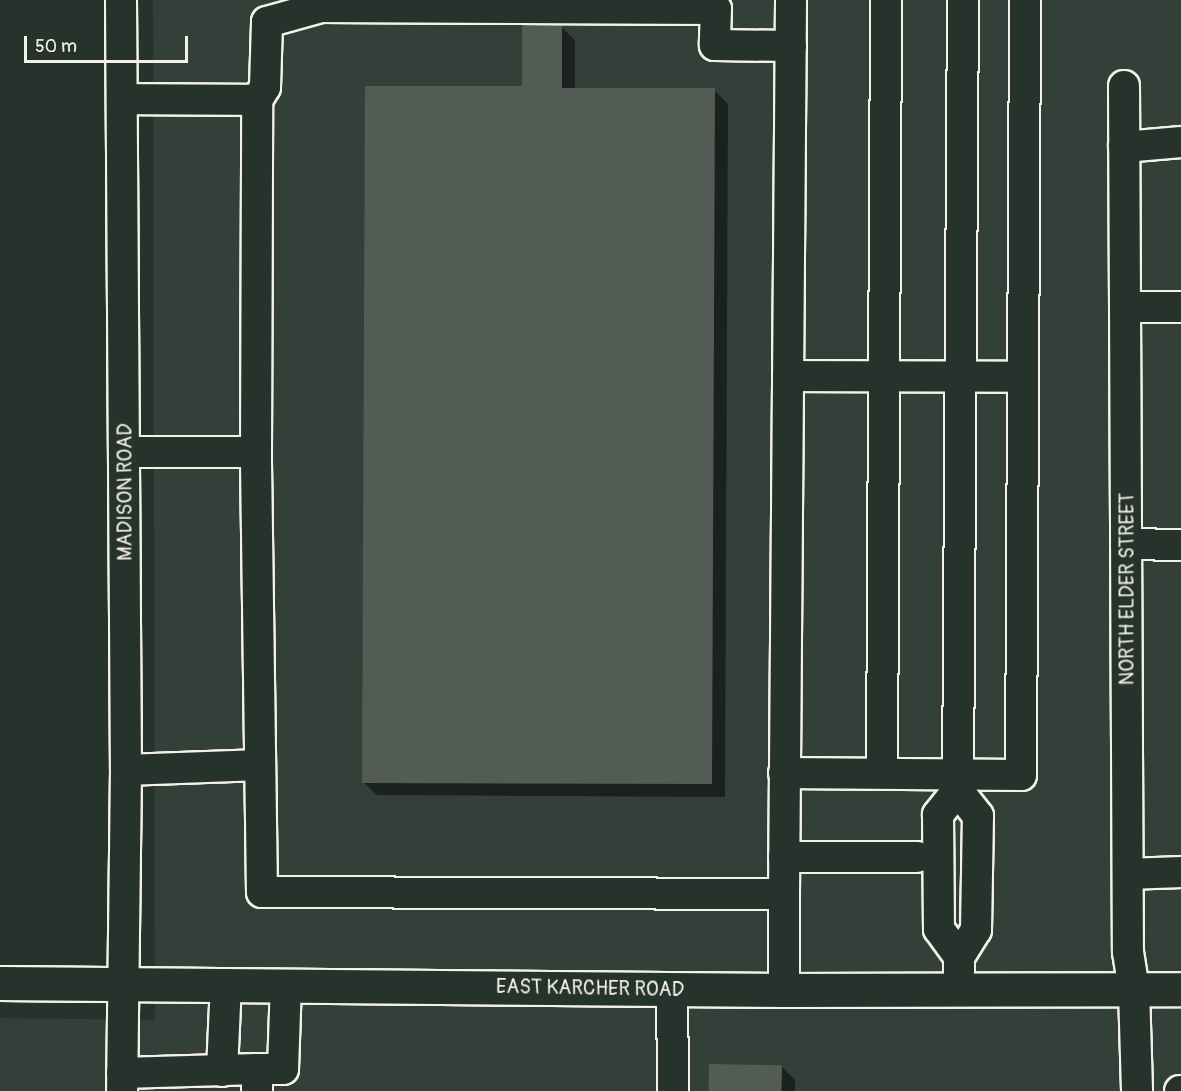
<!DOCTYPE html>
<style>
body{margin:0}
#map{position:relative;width:1181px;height:1091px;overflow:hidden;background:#26332d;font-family:Pangolin,sans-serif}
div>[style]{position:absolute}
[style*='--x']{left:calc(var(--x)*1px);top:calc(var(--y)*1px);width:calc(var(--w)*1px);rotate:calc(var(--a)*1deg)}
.built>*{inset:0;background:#333f39}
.shadow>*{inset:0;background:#0007}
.building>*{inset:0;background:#525c55;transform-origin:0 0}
.roads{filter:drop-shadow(2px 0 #f4f1e8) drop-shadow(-2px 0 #f4f1e8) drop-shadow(0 2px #f4f1e8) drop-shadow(0 -2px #f4f1e8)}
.minor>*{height:30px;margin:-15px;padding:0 15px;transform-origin:15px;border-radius:15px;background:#26332d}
.major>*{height:33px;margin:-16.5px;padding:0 16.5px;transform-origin:16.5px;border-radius:16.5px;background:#26332d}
span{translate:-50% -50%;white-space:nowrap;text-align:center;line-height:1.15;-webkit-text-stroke:6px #26332d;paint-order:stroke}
.street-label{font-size:20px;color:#f4f1e8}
.scale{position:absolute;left:24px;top:36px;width:164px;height:27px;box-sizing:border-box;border:3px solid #f4f1e8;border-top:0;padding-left:8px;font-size:18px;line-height:21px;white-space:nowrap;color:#f4f1e8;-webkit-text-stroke:4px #26332d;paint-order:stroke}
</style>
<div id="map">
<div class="built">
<div style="clip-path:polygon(153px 0,1181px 0,1181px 1091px,0 1091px,0 1018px,155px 1020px)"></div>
</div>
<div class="shadow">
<div style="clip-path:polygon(561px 27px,575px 40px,575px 90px,714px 90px,728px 104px,725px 797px,377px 795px,363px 782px,523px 87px)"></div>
<div style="clip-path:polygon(781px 1066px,795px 1080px,795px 1091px,711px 1091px)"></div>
</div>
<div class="building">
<div style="clip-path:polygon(522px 25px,562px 25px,562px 88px,715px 88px,712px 784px,362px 783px,365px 86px,522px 86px)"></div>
<div style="left:709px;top:1064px;width:73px;height:27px;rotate:1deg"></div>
</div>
<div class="roads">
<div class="minor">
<div style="--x:121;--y:0;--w:770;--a:89.63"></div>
<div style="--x:126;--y:770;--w:321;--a:90.7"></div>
<div style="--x:1124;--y:86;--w:866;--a:89.74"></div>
<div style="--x:1128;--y:952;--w:37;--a:81"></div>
<div style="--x:1134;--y:989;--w:102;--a:88.3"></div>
<div style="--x:122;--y:99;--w:135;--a:0.4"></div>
<div style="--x:1124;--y:147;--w:57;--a:-5"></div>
<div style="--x:1125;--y:307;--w:56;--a:0"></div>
<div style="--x:788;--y:376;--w:235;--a:0.2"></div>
<div style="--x:124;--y:452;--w:132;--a:0"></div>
<div style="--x:1126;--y:544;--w:55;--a:1"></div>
<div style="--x:126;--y:770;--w:134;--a:-2.1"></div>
<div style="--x:784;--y:773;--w:237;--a:0.5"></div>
<div style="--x:1021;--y:775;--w:775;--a:-89.7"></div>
<div style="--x:882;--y:773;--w:773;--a:-89.7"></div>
<div style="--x:958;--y:790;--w:32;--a:129"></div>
<div style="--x:938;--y:815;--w:114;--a:89.5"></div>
<div style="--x:939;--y:929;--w:34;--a:54"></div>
<div style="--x:784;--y:857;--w:133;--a:0"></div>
<div style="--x:1128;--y:874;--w:53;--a:-2.2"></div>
<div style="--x:784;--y:894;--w:894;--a:-89.55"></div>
<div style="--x:672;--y:989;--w:102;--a:89.4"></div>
<div style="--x:959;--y:989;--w:32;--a:-90"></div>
<div style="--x:959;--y:957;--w:32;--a:-58"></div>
<div style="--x:976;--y:930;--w:114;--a:-89"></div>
<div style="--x:978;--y:816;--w:33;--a:-128"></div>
<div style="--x:958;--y:790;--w:790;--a:-89.64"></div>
<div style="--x:784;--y:990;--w:96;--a:-90"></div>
<div style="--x:784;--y:894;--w:522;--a:-179.78"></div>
<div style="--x:262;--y:892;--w:440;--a:-90.8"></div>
<div style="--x:256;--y:452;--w:352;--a:-89.8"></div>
<div style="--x:257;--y:100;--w:15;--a:-58"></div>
<div style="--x:265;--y:87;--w:65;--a:-88.2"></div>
<div style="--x:267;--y:22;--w:56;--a:-15.5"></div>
<div style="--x:321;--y:7;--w:395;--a:0.3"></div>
<div style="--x:716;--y:9;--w:36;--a:92"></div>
<div style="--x:715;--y:45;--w:76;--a:0.8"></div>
<div style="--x:222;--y:1071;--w:87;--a:-87.4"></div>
<div style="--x:122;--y:1073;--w:135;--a:-1.7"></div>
<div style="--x:257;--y:1091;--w:22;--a:-90"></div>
<div style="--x:257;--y:1069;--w:26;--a:0"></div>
<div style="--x:283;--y:1069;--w:84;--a:-88"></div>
<div style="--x:1180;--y:1091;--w:1;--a:0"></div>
</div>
<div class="major">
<div style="--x:0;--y:983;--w:784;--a:0.51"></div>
<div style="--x:784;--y:990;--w:397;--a:-0.1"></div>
</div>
</div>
<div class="street-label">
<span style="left:125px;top:492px;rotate:-90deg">MADISON ROAD</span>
<span style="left:1127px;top:589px;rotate:-90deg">NORTH ELDER STREET</span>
<span style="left:590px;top:988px;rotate:1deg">EAST KARCHER ROAD</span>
</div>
<div class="scale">50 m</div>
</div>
